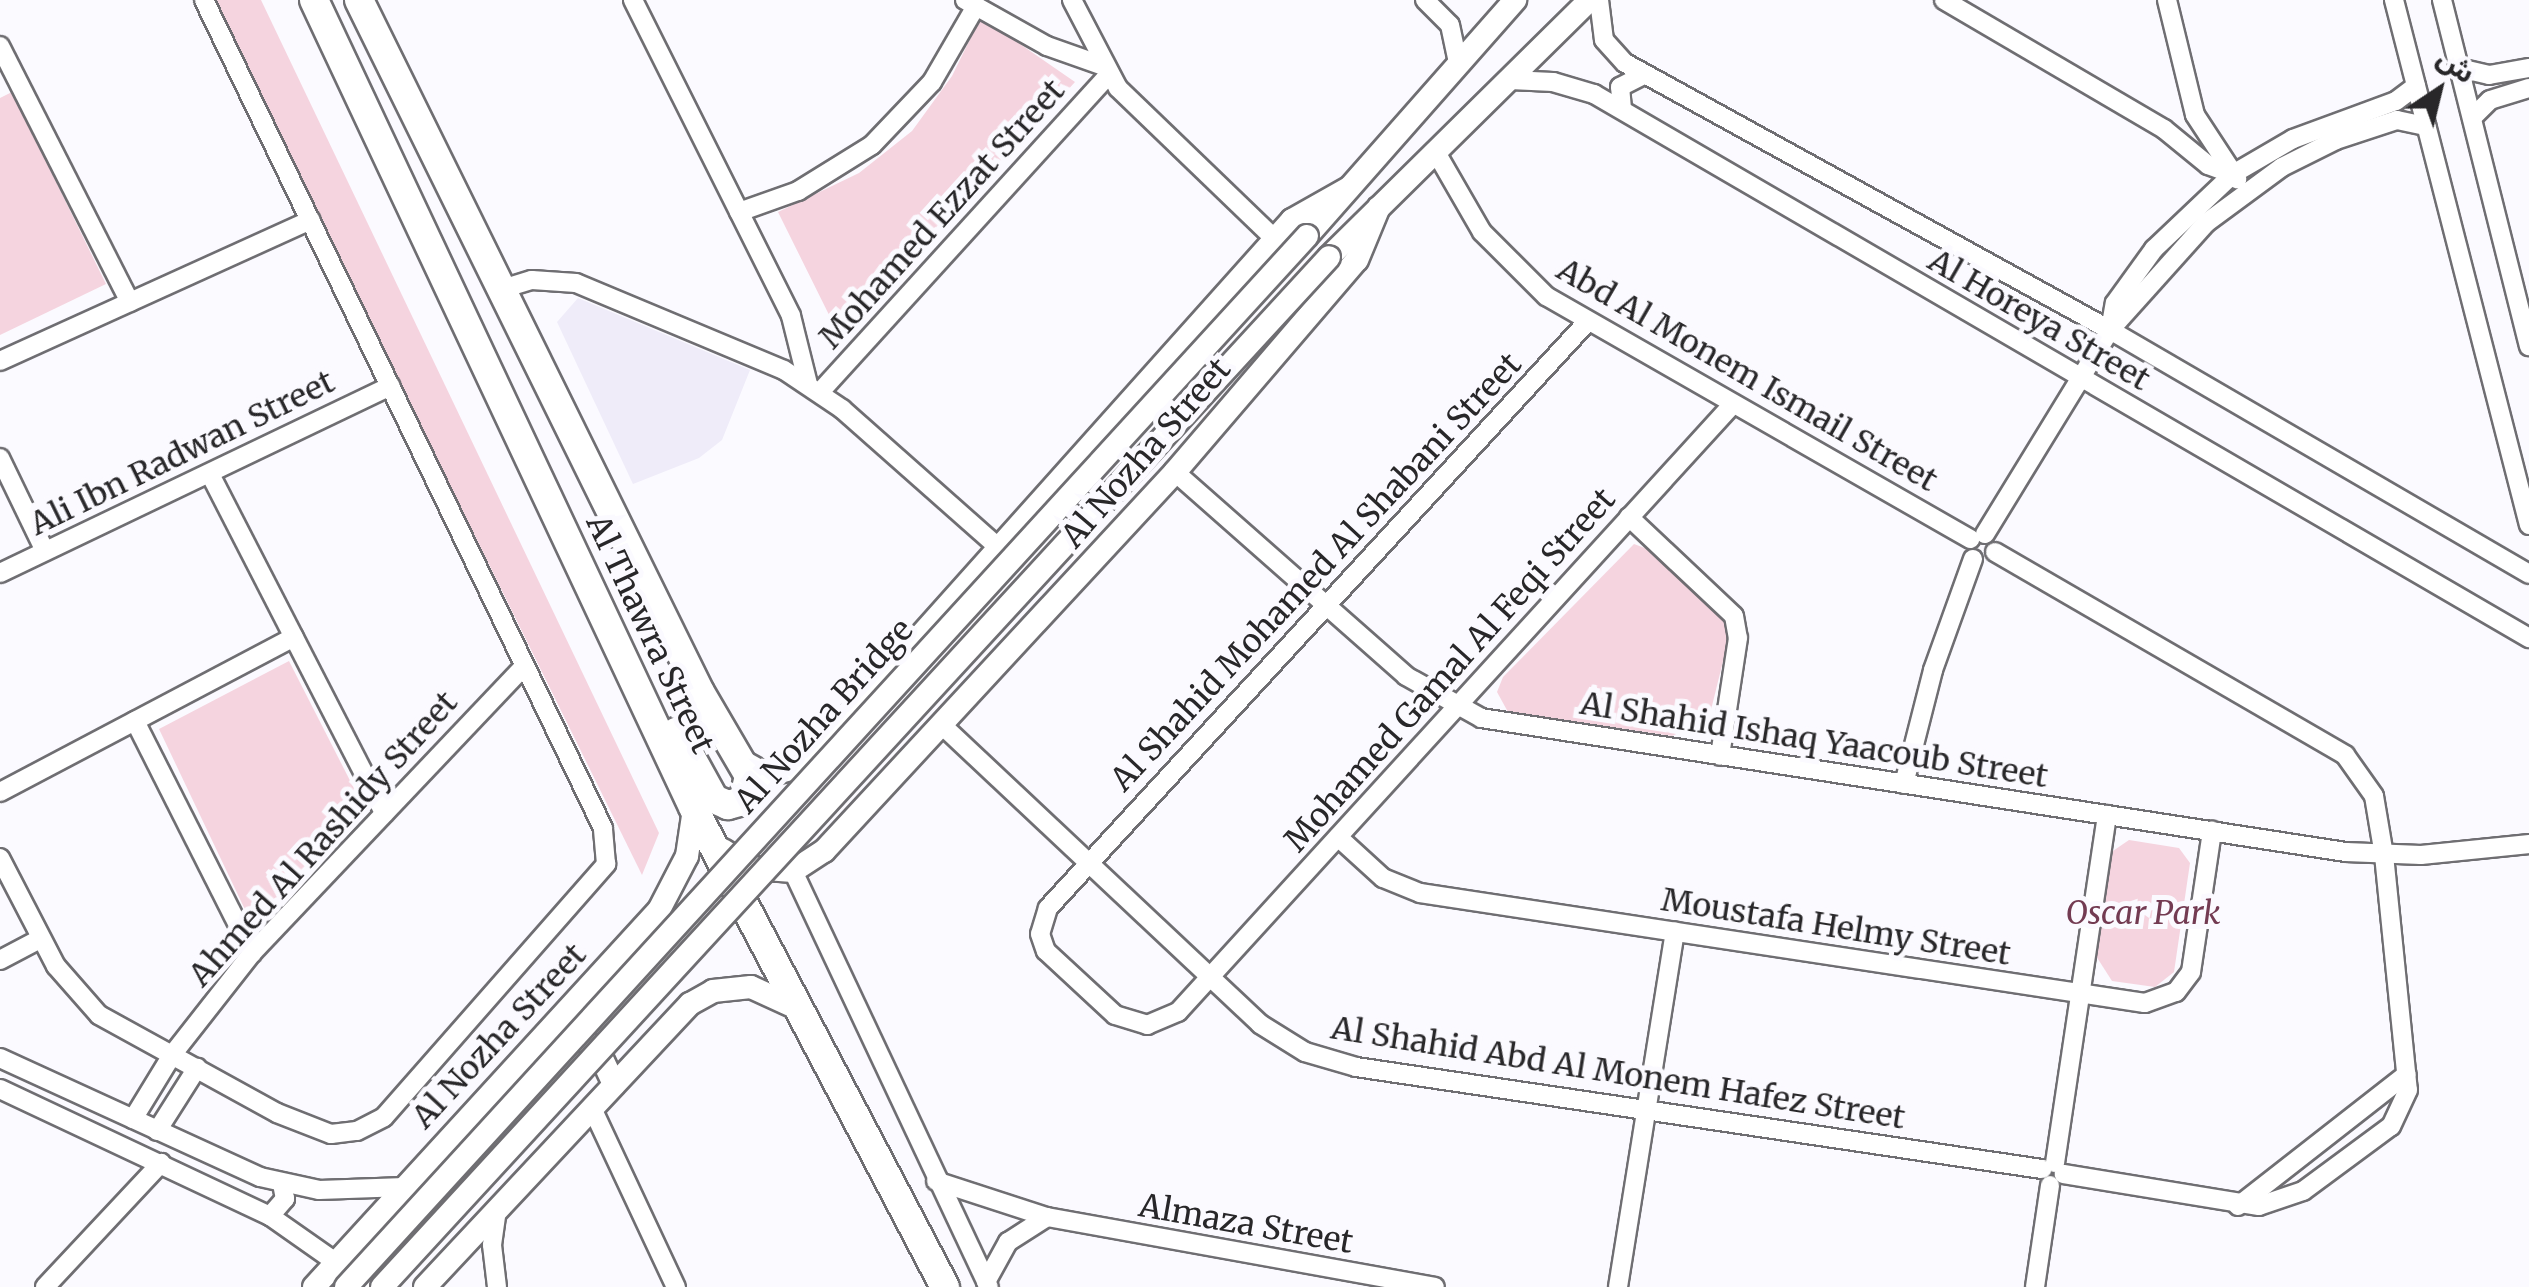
<!DOCTYPE html>
<meta charset="utf-8">
<style>
body{margin:0}
#map{position:relative;width:2529px;height:1287px;overflow:hidden;background:#fbfaff;font-family:Merriweather,"Noto Sans Arabic",serif}
div>[style]{position:absolute}
[style*='--x']{left:calc(var(--x)*1px);top:calc(var(--y)*1px);width:calc(var(--w)*1px);rotate:calc(var(--a)*1deg)}
.built>*{inset:0;background:#efecf9}
.green>*{inset:0;background:#f5d4df}
.roads{filter:drop-shadow(2px 0 #6f6e72) drop-shadow(-2px 0 #6f6e72) drop-shadow(0 2px #6f6e72) drop-shadow(0 -2px #6f6e72)}
.minor>*{height:18px;margin:-9px;padding:0 9px;transform-origin:9px;border-radius:9px;background:#fff}
.major>*{height:22px;margin:-11px;padding:0 11px;transform-origin:11px;border-radius:11px;background:#fff}
.highway>*{height:28px;margin:-14px;padding:0 14px;transform-origin:14px;border-radius:14px;background:#fff}
.bridges{filter:drop-shadow(2px 0 #6f6e72) drop-shadow(-2px 0 #6f6e72) drop-shadow(0 2px #6f6e72) drop-shadow(0 -2px #6f6e72)}
.major-bridge>*{height:22px;margin:-11px;padding:0 11px;transform-origin:11px;border-radius:11px;background:#fff}
span{translate:-50% -50%;white-space:nowrap;text-align:center;line-height:1.15;-webkit-text-stroke:10px #fbfaff;paint-order:stroke}
.street-label{font-size:32px;color:#282729}
.park-label{font-size:32px;color:#733b52;font-style:italic}
.north{position:absolute;left:2389px;top:40px;width:100px;height:100px;-webkit-text-stroke:8px #fbfaff;paint-order:stroke;rotate:35deg;font-size:28px;font-weight:700;line-height:40px;text-align:center;color:#282729}
.north::after{content:'';display:block;margin:auto;width:35px;height:45px;background:#282729;clip-path:polygon(50% 0,100% 100%,50% 72%,0 100%)}
</style>
<div id="map">
<div class="built">
<div style="clip-path:polygon(578px 298px,750px 370px,722px 440px,699px 458px,633px 484px,557px 322px)"></div>
</div>
<div class="green">
<div style="clip-path:polygon(211px 0,261px 0,659px 833px,642px 875px)"></div>
<div style="clip-path:polygon(981px 17px,1075px 82px,841px 339px,778px 212px,859px 173px,912px 131px,952px 76px)"></div>
<div style="clip-path:polygon(12px 92px,106px 284px,0 335px,0 98px)"></div>
<div style="clip-path:polygon(1634px 544px,1650px 550px,1725px 623px,1728px 641px,1709px 718px,1672px 736px,1508px 712px,1497px 692px,1503px 677px)"></div>
<div style="clip-path:polygon(289px 661px,364px 808px,258px 937px,159px 729px)"></div>
<div style="clip-path:polygon(2129px 840px,2179px 848px,2190px 863px,2174px 972px,2155px 987px,2112px 981px,2096px 956px,2110px 853px)"></div>
</div>
<div class="roads">
<div class="minor">
<div style="--x:633;--y:0;--w:353;--a:63.4"></div>
<div style="--x:791;--y:316;--w:70;--a:76"></div>
<div style="--x:965;--y:0;--w:94;--a:29.3"></div>
<div style="--x:1047;--y:46;--w:57;--a:19.4"></div>
<div style="--x:1072;--y:0;--w:99;--a:62.4"></div>
<div style="--x:1118;--y:88;--w:218;--a:43.9"></div>
<div style="--x:1425;--y:0;--w:35;--a:45"></div>
<div style="--x:1450;--y:25;--w:38;--a:78"></div>
<div style="--x:1599;--y:0;--w:40;--a:82.9"></div>
<div style="--x:1604;--y:40;--w:31;--a:48"></div>
<div style="--x:1625;--y:63;--w:554;--a:28.83"></div>
<div style="--x:2110;--y:330;--w:485;--a:30.2"></div>
<div style="--x:1944;--y:0;--w:255;--a:30.4"></div>
<div style="--x:2164;--y:129;--w:57;--a:39.3"></div>
<div style="--x:2208;--y:165;--w:27;--a:20"></div>
<div style="--x:2167;--y:0;--w:118;--a:76.3"></div>
<div style="--x:2195;--y:115;--w:77;--a:56.7"></div>
<div style="--x:2394;--y:0;--w:542;--a:75.58"></div>
<div style="--x:2442;--y:0;--w:357;--a:75.9"></div>
<div style="--x:0;--y:46;--w:287;--a:63.1"></div>
<div style="--x:2459;--y:68;--w:31;--a:13"></div>
<div style="--x:2489;--y:75;--w:41;--a:-9.9"></div>
<div style="--x:1510;--y:80;--w:43;--a:2.7"></div>
<div style="--x:1553;--y:82;--w:43;--a:16.3"></div>
<div style="--x:1594;--y:94;--w:1082;--a:30.19"></div>
<div style="--x:1622;--y:109;--w:22;--a:-95"></div>
<div style="--x:1620;--y:87;--w:27;--a:-27"></div>
<div style="--x:2472;--y:118;--w:25;--a:-45"></div>
<div style="--x:2490;--y:100;--w:41;--a:-17.1"></div>
<div style="--x:1437;--y:154;--w:90;--a:60"></div>
<div style="--x:1482;--y:232;--w:91;--a:45"></div>
<div style="--x:1546;--y:296;--w:489;--a:29.8"></div>
<div style="--x:739;--y:212;--w:63;--a:-19.6"></div>
<div style="--x:798;--y:191;--w:87;--a:-31.9"></div>
<div style="--x:872;--y:145;--w:87;--a:-46.4"></div>
<div style="--x:932;--y:82;--w:88;--a:-59.9"></div>
<div style="--x:502;--y:289;--w:31;--a:-17"></div>
<div style="--x:532;--y:280;--w:44;--a:3.9"></div>
<div style="--x:576;--y:283;--w:225;--a:22.7"></div>
<div style="--x:784;--y:370;--w:70;--a:33.9"></div>
<div style="--x:842;--y:409;--w:207;--a:41.5"></div>
<div style="--x:1588;--y:321;--w:798;--a:132.61"></div>
<div style="--x:1048;--y:908;--w:27;--a:107"></div>
<div style="--x:1040;--y:934;--w:18;--a:71"></div>
<div style="--x:1046;--y:951;--w:94;--a:42.8"></div>
<div style="--x:1115;--y:1015;--w:34;--a:17"></div>
<div style="--x:1147;--y:1025;--w:34;--a:-23"></div>
<div style="--x:1178;--y:1012;--w:823;--a:-47.61"></div>
<div style="--x:2110;--y:330;--w:27;--a:-80"></div>
<div style="--x:2115;--y:303;--w:67;--a:-54.2"></div>
<div style="--x:2154;--y:249;--w:109;--a:-43.5"></div>
<div style="--x:2233;--y:174;--w:69;--a:-30.3"></div>
<div style="--x:2293;--y:139;--w:110;--a:-20.3"></div>
<div style="--x:2396;--y:101;--w:25;--a:-37"></div>
<div style="--x:0;--y:361;--w:341;--a:-24.4"></div>
<div style="--x:820;--y:392;--w:428;--a:-47.7"></div>
<div style="--x:0;--y:458;--w:103;--a:64.2"></div>
<div style="--x:1175;--y:472;--w:308;--a:41.4"></div>
<div style="--x:1406;--y:676;--w:86;--a:29.2"></div>
<div style="--x:1481;--y:718;--w:875;--a:8.81"></div>
<div style="--x:2346;--y:852;--w:75;--a:2.3"></div>
<div style="--x:2421;--y:855;--w:109;--a:-5.8"></div>
<div style="--x:211;--y:476;--w:379;--a:62.8"></div>
<div style="--x:1629;--y:517;--w:144;--a:43.3"></div>
<div style="--x:1734;--y:616;--w:22;--a:80"></div>
<div style="--x:1738;--y:638;--w:119;--a:98.7"></div>
<div style="--x:1985;--y:534;--w:239;--a:-58.5"></div>
<div style="--x:2110;--y:330;--w:144;--a:-48.1"></div>
<div style="--x:2206;--y:223;--w:94;--a:-36.4"></div>
<div style="--x:2282;--y:167;--w:60;--a:-26.6"></div>
<div style="--x:2336;--y:140;--w:64;--a:-18.2"></div>
<div style="--x:2397;--y:120;--w:30;--a:12"></div>
<div style="--x:1995;--y:552;--w:405;--a:30.1"></div>
<div style="--x:2345;--y:755;--w:50;--a:54.7"></div>
<div style="--x:2374;--y:796;--w:60;--a:80.4"></div>
<div style="--x:2384;--y:855;--w:236;--a:84.2"></div>
<div style="--x:2408;--y:1090;--w:40;--a:115"></div>
<div style="--x:2391;--y:1126;--w:109;--a:143.5"></div>
<div style="--x:2303;--y:1191;--w:46;--a:161.2"></div>
<div style="--x:2259;--y:1206;--w:198;--a:-170.7"></div>
<div style="--x:0;--y:573;--w:433;--a:-25.6"></div>
<div style="--x:135;--y:721;--w:260;--a:63.2"></div>
<div style="--x:943;--y:726;--w:435;--a:43.2"></div>
<div style="--x:1260;--y:1024;--w:53;--a:31.9"></div>
<div style="--x:1305;--y:1052;--w:53;--a:16.4"></div>
<div style="--x:1356;--y:1067;--w:694;--a:8.46"></div>
<div style="--x:1904;--y:784;--w:118;--a:-75.7"></div>
<div style="--x:1933;--y:670;--w:118;--a:-70.2"></div>
<div style="--x:0;--y:792;--w:332;--a:-27.8"></div>
<div style="--x:1338;--y:837;--w:61;--a:42.3"></div>
<div style="--x:1383;--y:878;--w:40;--a:22"></div>
<div style="--x:1420;--y:893;--w:733;--a:8.63"></div>
<div style="--x:2145;--y:1003;--w:33;--a:-20"></div>
<div style="--x:2176;--y:992;--w:25;--a:-53"></div>
<div style="--x:2191;--y:972;--w:143;--a:-81.5"></div>
<div style="--x:0;--y:858;--w:122;--a:62.6"></div>
<div style="--x:56;--y:966;--w:65;--a:48.7"></div>
<div style="--x:99;--y:1015;--w:203;--a:28.8"></div>
<div style="--x:277;--y:1113;--w:58;--a:21.3"></div>
<div style="--x:331;--y:1134;--w:26;--a:-7"></div>
<div style="--x:357;--y:1131;--w:30;--a:-27"></div>
<div style="--x:384;--y:1117;--w:337;--a:-48.7"></div>
<div style="--x:606;--y:864;--w:36;--a:-95"></div>
<div style="--x:603;--y:828;--w:919;--a:-115.73"></div>
<div style="--x:793;--y:871;--w:460;--a:64.8"></div>
<div style="--x:0;--y:960;--w:45;--a:-27.7"></div>
<div style="--x:0;--y:1058;--w:286;--a:24.6"></div>
<div style="--x:260;--y:1177;--w:60;--a:12.4"></div>
<div style="--x:319;--y:1190;--w:86;--a:-2"></div>
<div style="--x:0;--y:1089;--w:298;--a:25.2"></div>
<div style="--x:270;--y:1216;--w:123;--a:35.1"></div>
<div style="--x:592;--y:1108;--w:198;--a:64.9"></div>
<div style="--x:133;--y:1119;--w:75;--a:-58.6"></div>
<div style="--x:172;--y:1055;--w:130;--a:-51.9"></div>
<div style="--x:252;--y:953;--w:394;--a:-46.5"></div>
<div style="--x:157;--y:1131;--w:75;--a:-57.6"></div>
<div style="--x:2055;--y:1163;--w:352;--a:-81.5"></div>
<div style="--x:936;--y:1181;--w:117;--a:18"></div>
<div style="--x:1047;--y:1217;--w:394;--a:10.2"></div>
<div style="--x:2238;--y:1206;--w:214;--a:-38"></div>
<div style="--x:270;--y:1216;--w:23;--a:-49"></div>
<div style="--x:285;--y:1199;--w:15;--a:-101"></div>
<div style="--x:986;--y:1282;--w:46;--a:-61.2"></div>
<div style="--x:1008;--y:1242;--w:46;--a:-32.7"></div>
<div style="--x:45;--y:1287;--w:170;--a:-46.9"></div>
<div style="--x:497;--y:1287;--w:42;--a:-96.8"></div>
<div style="--x:492;--y:1245;--w:36;--a:-82"></div>
<div style="--x:1618;--y:1287;--w:360;--a:-80.9"></div>
<div style="--x:2035;--y:1287;--w:103;--a:-81.6"></div>
</div>
<div class="major">
<div style="--x:1307;--y:236;--w:315;--a:-48.6"></div>
<div style="--x:1329;--y:257;--w:366;--a:-44.6"></div>
<div style="--x:740;--y:760;--w:31;--a:29"></div>
<div style="--x:767;--y:775;--w:38;--a:-14"></div>
<div style="--x:804;--y:766;--w:732;--a:-48.21"></div>
<div style="--x:1292;--y:220;--w:65;--a:-29.3"></div>
<div style="--x:723;--y:850;--w:34;--a:32"></div>
<div style="--x:752;--y:868;--w:41;--a:4.2"></div>
<div style="--x:793;--y:871;--w:37;--a:-33"></div>
<div style="--x:824;--y:851;--w:517;--a:-47.2"></div>
<div style="--x:1175;--y:472;--w:279;--a:-49.4"></div>
<div style="--x:1357;--y:260;--w:57;--a:-67.5"></div>
<div style="--x:563;--y:1026;--w:42;--a:34.4"></div>
<div style="--x:598;--y:1050;--w:38;--a:65"></div>
<div style="--x:314;--y:1287;--w:511;--a:-47.54"></div>
<div style="--x:659;--y:910;--w:61;--a:-62.6"></div>
<div style="--x:687;--y:856;--w:48;--a:-81.5"></div>
<div style="--x:425;--y:1287;--w:388;--a:-46.9"></div>
<div style="--x:690;--y:1004;--w:26;--a:-29"></div>
<div style="--x:713;--y:991;--w:38;--a:-6"></div>
<div style="--x:751;--y:987;--w:51;--a:24.5"></div>
</div>
<div class="highway">
<div style="--x:314;--y:0;--w:894;--a:64.84"></div>
<div style="--x:694;--y:809;--w:540;--a:62.3"></div>
<div style="--x:359;--y:0;--w:771;--a:63.77"></div>
<div style="--x:700;--y:692;--w:97;--a:59.7"></div>
<div style="--x:749;--y:776;--w:26;--a:103"></div>
<div style="--x:743;--y:801;--w:16;--a:165"></div>
<div style="--x:728;--y:805;--w:15;--a:-157"></div>
<div style="--x:714;--y:799;--w:77;--a:-118.9"></div>
</div>
</div>
<div class="bridges">
<div class="major-bridge">
<div style="--x:346;--y:1287;--w:1424;--a:-47.56"></div>
<div style="--x:382;--y:1287;--w:1399;--a:-47.4"></div>
</div>
</div>
<div class="street-label">
<span style="left:942px;top:214px;rotate:-48deg">Mohamed Ezzat Street</span>
<span style="left:2039px;top:320px;rotate:30deg">Al Horeya Street</span>
<span style="left:1747px;top:375px;rotate:30deg">Abd Al Monem Ismail Street</span>
<span style="left:182px;top:453px;rotate:-26deg">Ali Ibn Radwan Street</span>
<span style="left:1146px;top:453px;rotate:-49deg">Al Nozha Street</span>
<span style="left:1316px;top:572px;rotate:-47deg">Al Shahid Mohamed Al Shabani Street</span>
<span style="left:650px;top:634px;rotate:65deg">Al Thawra Street</span>
<span style="left:1450px;top:670px;rotate:-48deg">Mohamed Gamal Al Feqi Street</span>
<span style="left:824px;top:716px;rotate:-48deg">Al Nozha Bridge</span>
<span style="left:1814px;top:740px;rotate:9deg">Al Shahid Ishaq Yaacoub Street</span>
<span style="left:323px;top:839px;rotate:-48deg">Ahmed Al Rashidy Street</span>
<span style="left:1836px;top:927px;rotate:9deg">Moustafa Helmy Street</span>
<span style="left:499px;top:1036px;rotate:-47deg">Al Nozha Street</span>
<span style="left:1618px;top:1073px;rotate:9deg">Al Shahid Abd Al Monem Hafez Street</span>
<span style="left:1246px;top:1224px;rotate:10deg">Almaza Street</span>
</div>
<div class="park-label">
<span style="left:2143px;top:913px">Oscar Park</span>
</div>
<div class="north">ش</div>
</div>
